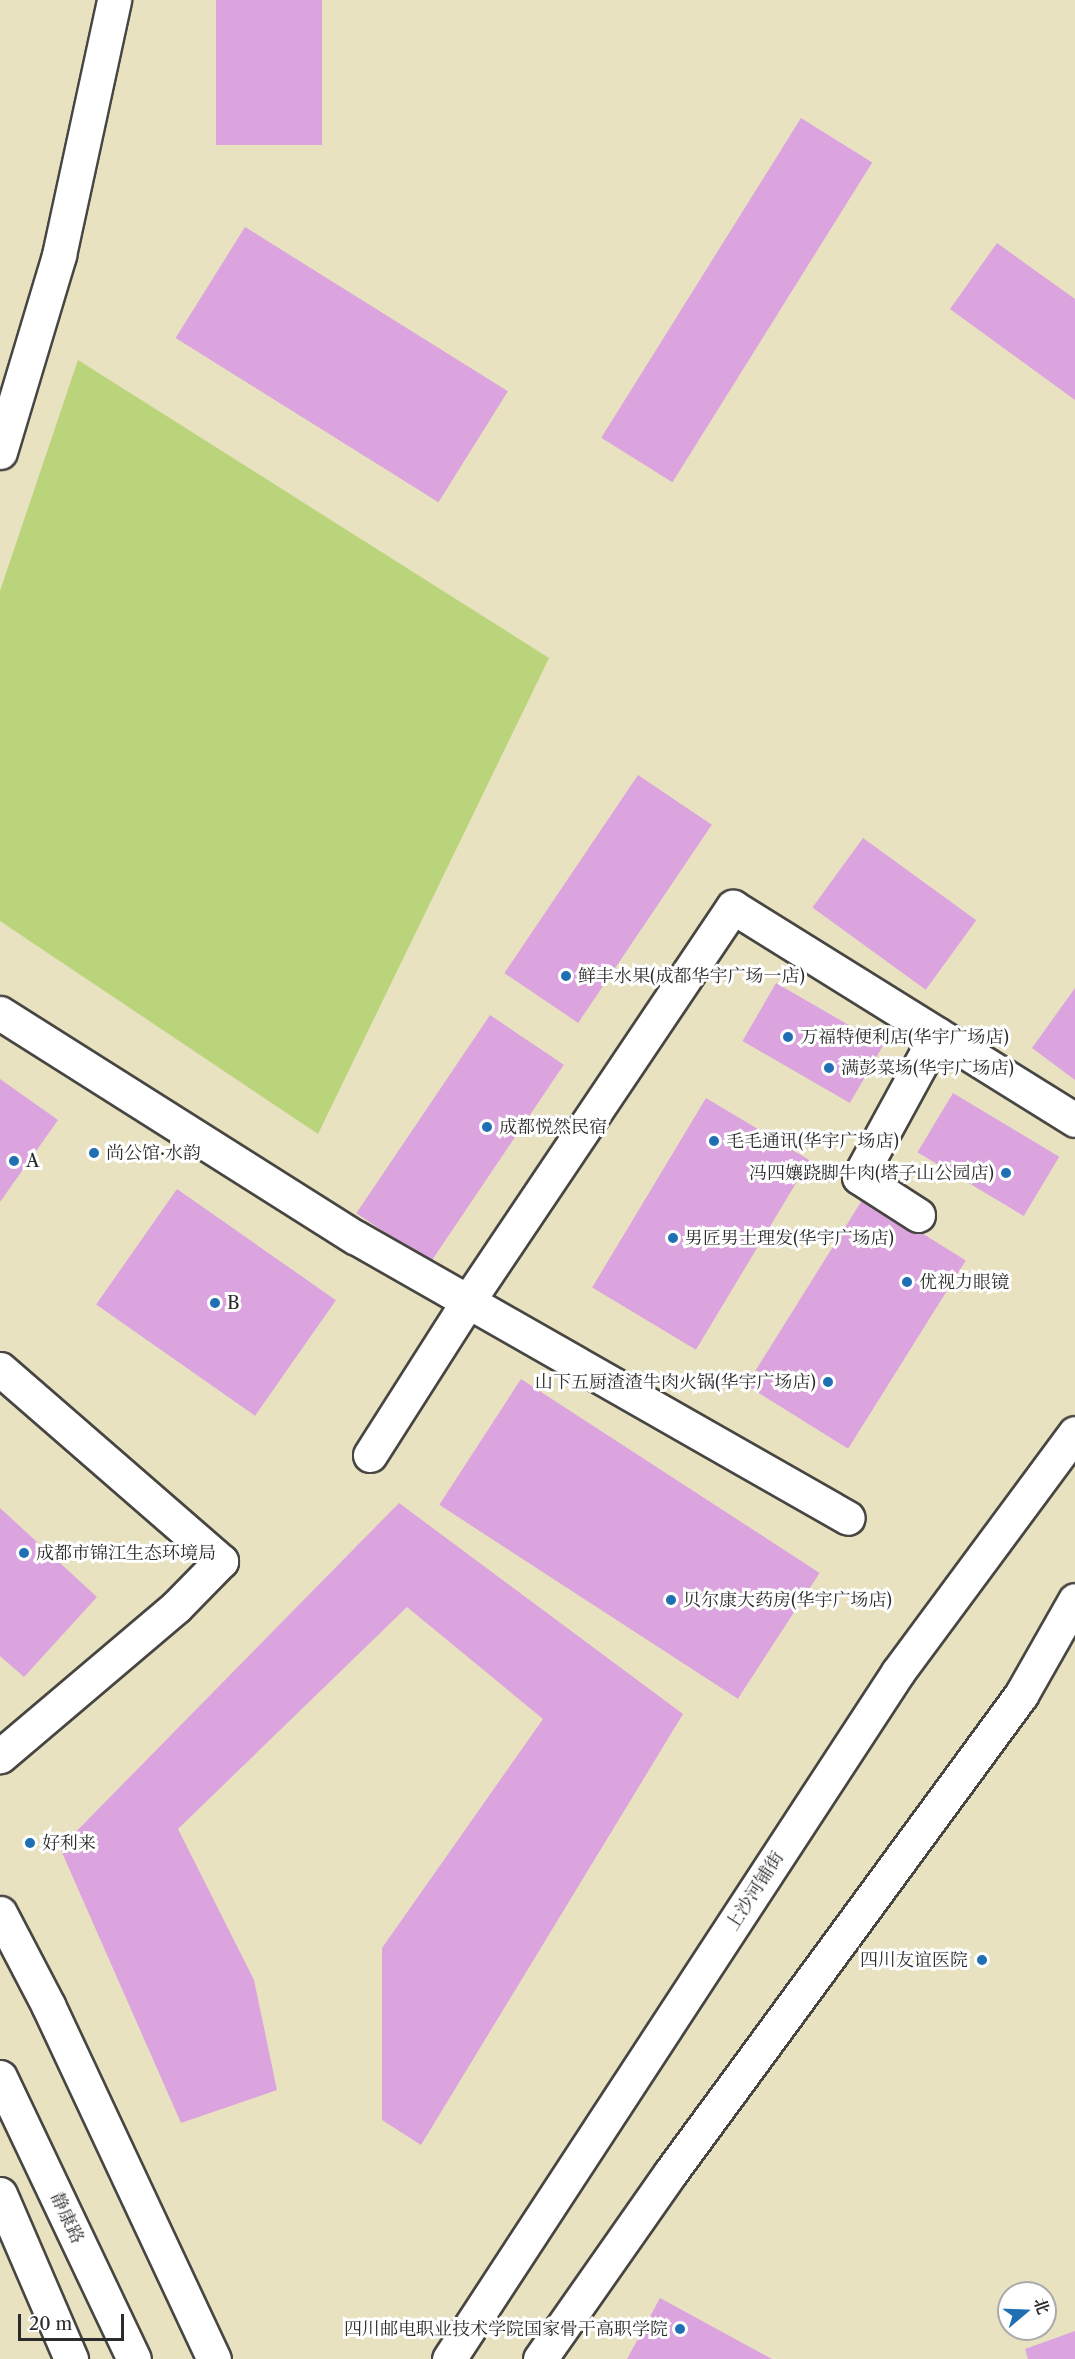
<!DOCTYPE html>
<meta charset="utf-8">
<style>
body{margin:0}
#map{position:relative;width:1075px;height:2359px;overflow:hidden;background:#e8e2c1;font-family:"Libre Caslon Text","Noto Serif SC",serif}
div>[style]{position:absolute}
[style*='--x']{left:calc(var(--x)*1px);top:calc(var(--y)*1px);width:calc(var(--w)*1px);rotate:calc(var(--a)*1deg)}
.green>*{inset:0;background:#b9d47a}
.building>*{inset:0;background:#dba4de;transform-origin:0 0}
.roads{filter:drop-shadow(2px 0 #474642) drop-shadow(-2px 0 #474642) drop-shadow(0 2px #474642) drop-shadow(0 -2px #474642)}
.minor>*{height:33px;margin:-16.5px;padding:0 16.5px;transform-origin:16.5px;border-radius:16.5px;background:#fff}
.major>*{height:33px;margin:-16.5px;padding:0 16.5px;transform-origin:16.5px;border-radius:16.5px;background:#fff}
.dots>*{width:16px;height:16px;translate:-50% -50%;box-sizing:border-box;border:3px solid #fff;border-radius:50%}
span{translate:-50% -50%;white-space:nowrap;text-align:center;line-height:1.15;-webkit-text-stroke:6px #fff;paint-order:stroke}
.poi-label{font-size:18px;color:#2b2b2b}
.left{translate:0 -50%;text-align:left}
.right{translate:-100% -50%;text-align:right}
.street-label{font-size:18px;color:#2b2b2b}
.north{position:absolute;left:997px;top:2281px;width:60px;height:60px;box-sizing:border-box;background:#fff;border:2px solid #aaa;border-radius:50%;rotate:71deg;font-size:16px;font-weight:700;line-height:24px;text-align:center;color:#2b2b2b}
.north::after{content:'';display:block;margin:auto;width:21px;height:27px;background:#1f6fb2;clip-path:polygon(50% 0,100% 100%,50% 72%,0 100%)}
.scale{position:absolute;left:18px;top:2314px;width:106px;height:27px;box-sizing:border-box;border:3px solid #2b2b2b;border-top:0;padding-left:8px;font-size:18px;line-height:21px;white-space:nowrap;color:#2b2b2b;-webkit-text-stroke:4px #fff;paint-order:stroke}
</style>
<div id="map">
<div class="green">
<div style="clip-path:polygon(78px 360px,549px 658px,318px 1134px,0 921px,0 591px)"></div>
</div>
<div class="building">
<div style="left:216px;top:0;width:106px;height:145px"></div>
<div style="left:801px;top:118px;width:84px;height:377px;rotate:32deg"></div>
<div style="left:245px;top:227px;width:310px;height:131px;rotate:32deg"></div>
<div style="clip-path:polygon(997px 243px,1075px 299px,1075px 400px,950px 309px)"></div>
<div style="left:638px;top:775px;width:89px;height:239px;rotate:34deg"></div>
<div style="left:863px;top:838px;width:140px;height:86px;rotate:36deg"></div>
<div style="left:776px;top:983px;width:124px;height:67px;rotate:30deg"></div>
<div style="clip-path:polygon(1075px 988px,1075px 1080px,1032px 1048px)"></div>
<div style="left:490px;top:1015px;width:89px;height:239px;rotate:34deg"></div>
<div style="clip-path:polygon(0 1079px,58px 1120px,0 1202px)"></div>
<div style="left:953px;top:1093px;width:124px;height:69px;rotate:31deg"></div>
<div style="left:706px;top:1098px;width:121px;height:221px;rotate:31deg"></div>
<div style="left:177px;top:1189px;width:194px;height:141px;rotate:35deg"></div>
<div style="left:864px;top:1197px;width:120px;height:222px;rotate:32deg"></div>
<div style="left:521px;top:1379px;width:356px;height:150px;rotate:33deg"></div>
<div style="clip-path:polygon(399px 1503px,683px 1714px,421px 2145px,382px 2120px,382px 1948px,543px 1719px,407px 1607px,178px 1829px,254px 1980px,277px 2090px,181px 2123px,60px 1848px)"></div>
<div style="clip-path:polygon(0 1508px,97px 1597px,24px 1677px,0 1656px)"></div>
<div style="clip-path:polygon(660px 2298px,772px 2359px,627px 2359px)"></div>
<div style="clip-path:polygon(1075px 2331px,1075px 2359px,1028px 2359px,1025px 2349px)"></div>
</div>
<div class="roads">
<div class="minor">
<div style="--x:0;--y:452;--w:206;--a:-73.3"></div>
<div style="--x:59;--y:255;--w:261;--a:-77.8"></div>
<div style="--x:0;--y:1013;--w:420;--a:32.3"></div>
<div style="--x:355;--y:1237;--w:567;--a:29.68"></div>
<div style="--x:918;--y:1215;--w:70;--a:-147.2"></div>
<div style="--x:859;--y:1177;--w:163;--a:-61.4"></div>
<div style="--x:0;--y:1369;--w:293;--a:41"></div>
<div style="--x:221;--y:1561;--w:64;--a:134.4"></div>
<div style="--x:176;--y:1607;--w:231;--a:139.7"></div>
<div style="--x:370;--y:1455;--w:183;--a:-57.5"></div>
<div style="--x:468;--y:1301;--w:475;--a:-56.1"></div>
<div style="--x:733;--y:907;--w:403;--a:31.9"></div>
<div style="--x:0;--y:1913;--w:104;--a:62.4"></div>
<div style="--x:48;--y:2005;--w:391;--a:64.9"></div>
</div>
<div class="major">
<div style="--x:0;--y:2077;--w:312;--a:64.6"></div>
<div style="--x:0;--y:2194;--w:180;--a:66.7"></div>
<div style="--x:449;--y:2359;--w:821;--a:-56.83"></div>
<div style="--x:898;--y:1672;--w:297;--a:-53.5"></div>
<div style="--x:540;--y:2359;--w:228;--a:-55"></div>
<div style="--x:671;--y:2172;--w:592;--a:-53.73"></div>
<div style="--x:1021;--y:1695;--w:109;--a:-60.4"></div>
</div>
</div>
<div class="dots">
<div style="left:566px;top:976px;background:#1f6fb2"></div>
<div style="left:788px;top:1037px;background:#1f6fb2"></div>
<div style="left:829px;top:1068px;background:#1f6fb2"></div>
<div style="left:487px;top:1127px;background:#1f6fb2"></div>
<div style="left:714px;top:1141px;background:#1f6fb2"></div>
<div style="left:94px;top:1153px;background:#1f6fb2"></div>
<div style="left:14px;top:1161px;background:#1f6fb2"></div>
<div style="left:1006px;top:1173px;background:#1f6fb2"></div>
<div style="left:673px;top:1238px;background:#1f6fb2"></div>
<div style="left:907px;top:1282px;background:#1f6fb2"></div>
<div style="left:215px;top:1303px;background:#1f6fb2"></div>
<div style="left:828px;top:1382px;background:#1f6fb2"></div>
<div style="left:24px;top:1553px;background:#1f6fb2"></div>
<div style="left:671px;top:1600px;background:#1f6fb2"></div>
<div style="left:30px;top:1843px;background:#1f6fb2"></div>
<div style="left:982px;top:1960px;background:#1f6fb2"></div>
<div style="left:680px;top:2329px;background:#1f6fb2"></div>
</div>
<div class="poi-label">
<span class="left" style="left:578px;top:976px">鲜丰水果(成都华宇广场一店)</span>
<span class="left" style="left:800px;top:1037px">万福特便利店(华宇广场店)</span>
<span class="left" style="left:841px;top:1068px">满彭菜场(华宇广场店)</span>
<span class="left" style="left:499px;top:1127px">成都悦然民宿</span>
<span class="left" style="left:726px;top:1141px">毛毛通讯(华宇广场店)</span>
<span class="left" style="left:106px;top:1153px">尚公馆·水韵</span>
<span class="left" style="left:26px;top:1161px">A</span>
<span class="right" style="left:994px;top:1173px">冯四孃跷脚牛肉(塔子山公园店)</span>
<span class="left" style="left:685px;top:1238px">男匠男士理发(华宇广场店)</span>
<span class="left" style="left:919px;top:1282px">优视力眼镜</span>
<span class="left" style="left:227px;top:1303px">B</span>
<span class="right" style="left:816px;top:1382px">山下五厨渣渣牛肉火锅(华宇广场店)</span>
<span class="left" style="left:36px;top:1553px">成都市锦江生态环境局</span>
<span class="left" style="left:683px;top:1600px">贝尔康大药房(华宇广场店)</span>
<span class="left" style="left:42px;top:1843px">好利来</span>
<span class="right" style="left:968px;top:1960px">四川友谊医院</span>
<span class="right" style="left:668px;top:2329px">四川邮电职业技术学院国家骨干高职学院</span>
</div>
<div class="street-label">
<span style="left:755px;top:1891px;rotate:-57deg">上沙河铺街</span>
<span style="left:67px;top:2218px;rotate:65deg">静康路</span>
</div>
<div class="north">北</div>
<div class="scale">20 m</div>
</div>
